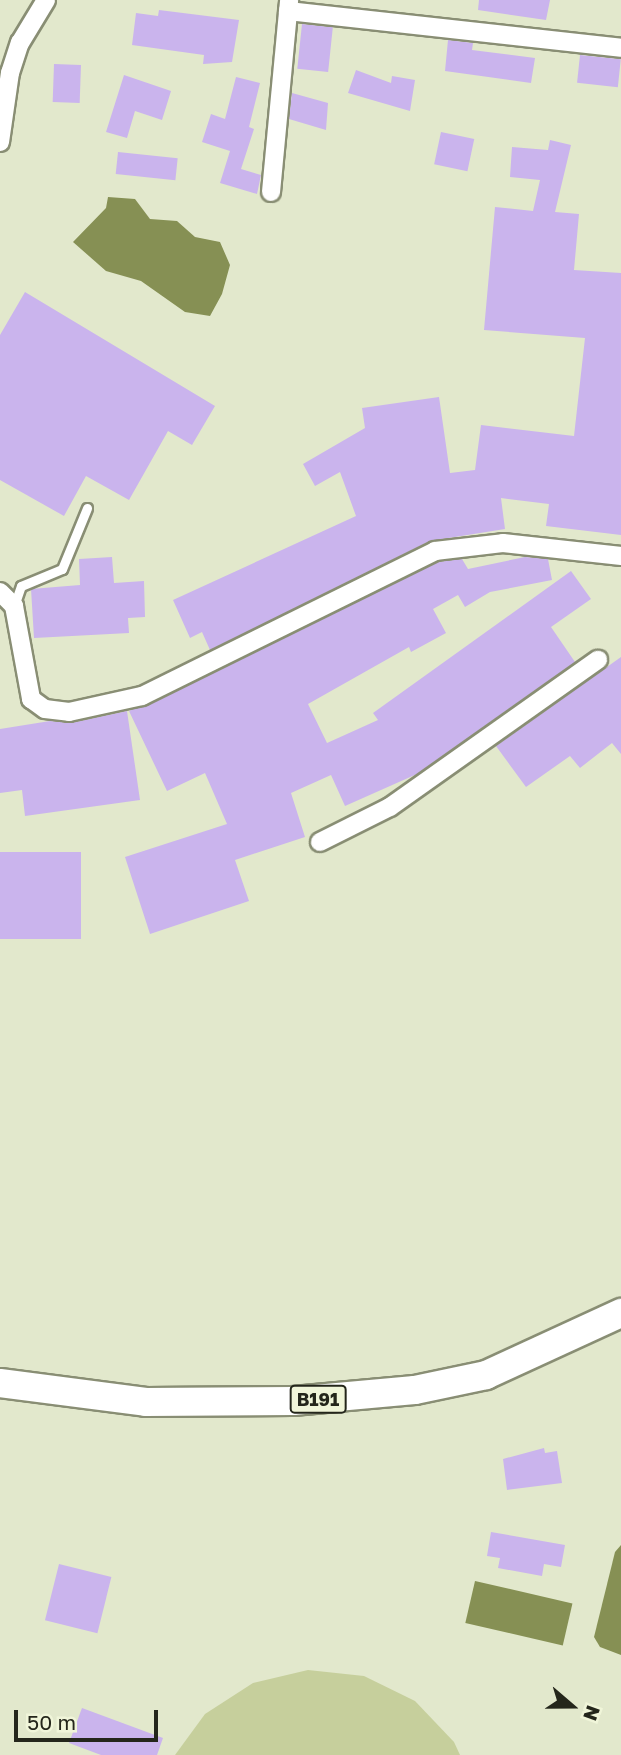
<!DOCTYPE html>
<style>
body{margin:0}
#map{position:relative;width:621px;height:1755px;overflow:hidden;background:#e2e8cc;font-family:"Golos Text",sans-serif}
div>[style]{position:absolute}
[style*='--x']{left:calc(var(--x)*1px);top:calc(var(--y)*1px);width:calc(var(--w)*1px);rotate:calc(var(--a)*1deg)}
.green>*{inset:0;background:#c6cf9c}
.water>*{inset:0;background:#869054;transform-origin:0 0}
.building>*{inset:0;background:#cab4ed;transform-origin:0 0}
.roads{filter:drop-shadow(2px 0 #898e74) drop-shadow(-2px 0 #898e74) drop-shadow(0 2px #898e74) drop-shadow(0 -2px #898e74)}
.lane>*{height:9px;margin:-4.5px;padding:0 4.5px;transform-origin:4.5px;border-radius:4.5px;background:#fff}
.street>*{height:18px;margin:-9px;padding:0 9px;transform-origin:9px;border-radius:9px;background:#fff}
.primary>*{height:28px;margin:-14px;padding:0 14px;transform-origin:14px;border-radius:14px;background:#fff}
span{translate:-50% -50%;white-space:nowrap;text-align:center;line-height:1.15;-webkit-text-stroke:6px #f0f5d9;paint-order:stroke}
.shield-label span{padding:2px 5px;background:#f0f5d9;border:2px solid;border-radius:5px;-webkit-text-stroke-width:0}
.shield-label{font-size:18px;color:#24261b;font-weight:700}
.north{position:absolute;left:537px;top:1671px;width:70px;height:70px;-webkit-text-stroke:5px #f0f5d9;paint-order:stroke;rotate:110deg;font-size:19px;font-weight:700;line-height:28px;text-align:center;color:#24261b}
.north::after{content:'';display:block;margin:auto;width:24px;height:32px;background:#24261b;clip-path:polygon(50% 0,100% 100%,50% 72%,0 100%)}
.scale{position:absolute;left:14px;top:1710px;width:144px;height:32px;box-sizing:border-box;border:4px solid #24261b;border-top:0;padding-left:9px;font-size:21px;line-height:24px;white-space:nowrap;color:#24261b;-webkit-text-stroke:5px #f0f5d9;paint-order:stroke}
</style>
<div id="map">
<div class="green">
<div style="clip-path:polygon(308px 1670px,364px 1676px,415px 1701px,454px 1742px,460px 1755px,175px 1755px,205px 1714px,253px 1683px)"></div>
</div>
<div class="water">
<div style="clip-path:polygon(108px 197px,135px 199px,150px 219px,177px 221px,195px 237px,220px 242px,230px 265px,222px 294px,210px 316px,185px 312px,141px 281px,106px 271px,73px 242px,106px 208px)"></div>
<div style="clip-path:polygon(621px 1545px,621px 1655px,600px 1647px,594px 1637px,615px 1552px)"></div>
<div style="left:475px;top:1581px;width:100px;height:43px;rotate:13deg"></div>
</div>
<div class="building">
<div style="clip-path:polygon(479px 0,550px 0,546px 20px,478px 10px)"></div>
<div style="clip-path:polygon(159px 10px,239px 20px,232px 62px,203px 64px,204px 55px,132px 45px,136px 13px,158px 16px)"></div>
<div style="left:302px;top:24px;width:31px;height:45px;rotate:6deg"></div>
<div style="clip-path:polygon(448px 40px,473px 43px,472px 50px,535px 58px,531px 83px,445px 71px)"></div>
<div style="left:580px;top:55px;width:41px;height:28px;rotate:6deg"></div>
<div style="left:54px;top:64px;width:27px;height:38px;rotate:2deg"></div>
<div style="clip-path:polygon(356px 70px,391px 83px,392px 76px,415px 80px,410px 111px,348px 93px)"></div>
<div style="clip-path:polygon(124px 75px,171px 91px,162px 120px,135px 111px,127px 138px,106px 132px)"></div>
<div style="clip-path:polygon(236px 77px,260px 83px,249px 127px,254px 129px,241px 169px,261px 175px,257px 194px,220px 183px,230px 151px,202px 142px,211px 114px,225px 119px)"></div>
<div style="clip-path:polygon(292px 93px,328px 103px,326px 130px,289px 119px)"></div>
<div style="left:441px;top:132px;width:34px;height:33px;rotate:12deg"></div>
<div style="clip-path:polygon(550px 140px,571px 145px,555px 212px,579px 214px,574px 270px,621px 273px,621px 535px,546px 526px,549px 504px,501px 498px,505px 529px,430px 541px,210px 650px,202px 632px,190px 638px,173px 600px,356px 516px,340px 472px,315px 486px,303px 464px,365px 428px,362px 408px,439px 397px,450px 473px,475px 470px,481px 425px,574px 436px,585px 338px,484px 330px,495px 207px,533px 211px,540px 180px,510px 177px,512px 147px,548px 150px)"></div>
<div style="left:118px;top:152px;width:60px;height:22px;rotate:6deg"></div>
<div style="clip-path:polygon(25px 292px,215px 406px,192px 445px,168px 431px,129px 500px,86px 476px,64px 516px,0 480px,0 335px)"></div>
<div style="clip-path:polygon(112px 557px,114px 583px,144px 581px,145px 617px,128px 618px,129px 633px,34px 638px,31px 589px,80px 585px,79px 559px)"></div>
<div style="clip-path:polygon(525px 557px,548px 559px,552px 580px,490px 592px,465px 607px,458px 595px,433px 609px,446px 633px,411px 652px,409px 647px,308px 704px,327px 743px,378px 720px,373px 713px,571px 571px,591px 599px,551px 627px,575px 662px,417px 774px,345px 806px,331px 775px,291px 793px,305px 837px,235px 860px,249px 901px,150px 934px,125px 857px,227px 824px,205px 773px,167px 791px,129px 711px,438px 562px,462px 559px,468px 569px)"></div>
<div style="clip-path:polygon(621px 657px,621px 754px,612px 743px,580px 768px,570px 756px,526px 787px,496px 746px)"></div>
<div style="clip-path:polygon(127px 711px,140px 800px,25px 816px,22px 790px,0 793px,0 729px,50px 721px,71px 723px)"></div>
<div style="left:0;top:852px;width:81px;height:87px"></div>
<div style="clip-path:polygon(544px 1448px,545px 1453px,557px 1451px,562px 1483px,507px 1490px,503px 1459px)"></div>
<div style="clip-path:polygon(491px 1532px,565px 1545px,561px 1567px,544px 1564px,542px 1576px,498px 1568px,500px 1558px,487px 1556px)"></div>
<div style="left:59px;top:1564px;width:54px;height:58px;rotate:14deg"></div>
<div style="clip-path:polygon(82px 1708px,163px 1738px,157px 1755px,101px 1755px,69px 1743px)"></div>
</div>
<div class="roads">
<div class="lane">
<div style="--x:14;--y:606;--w:21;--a:-71"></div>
<div style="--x:21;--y:586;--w:44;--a:-22.5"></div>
<div style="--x:62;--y:569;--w:66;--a:-67.7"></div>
</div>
<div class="street">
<div style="--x:288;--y:11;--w:335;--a:6.3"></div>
<div style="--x:0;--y:142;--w:70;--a:-81.8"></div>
<div style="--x:10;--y:73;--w:32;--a:-72"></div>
<div style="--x:20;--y:43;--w:50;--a:-58.8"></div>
<div style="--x:271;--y:192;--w:193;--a:-84.6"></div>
<div style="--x:0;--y:592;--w:20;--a:45"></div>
<div style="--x:14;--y:606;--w:95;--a:79.6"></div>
<div style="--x:31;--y:699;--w:17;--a:36"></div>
<div style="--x:45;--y:709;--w:24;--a:7"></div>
<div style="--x:69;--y:712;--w:75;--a:-12.4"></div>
<div style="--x:142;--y:696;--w:327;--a:-26.3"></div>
<div style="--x:435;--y:551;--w:68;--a:-6.7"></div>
<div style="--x:503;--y:543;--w:119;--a:6.3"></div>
<div style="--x:320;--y:842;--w:78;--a:-26.6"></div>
<div style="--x:390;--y:807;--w:255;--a:-35.3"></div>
</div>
<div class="primary">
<div style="--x:0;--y:1383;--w:147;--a:7.4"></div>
<div style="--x:146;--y:1402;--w:147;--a:-0.4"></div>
<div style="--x:293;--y:1401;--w:122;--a:-5.2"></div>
<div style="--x:415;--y:1390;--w:73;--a:-11.9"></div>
<div style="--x:486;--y:1375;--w:149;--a:-24.7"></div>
</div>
</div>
<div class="shield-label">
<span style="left:318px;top:1399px">B191</span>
</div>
<div class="north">N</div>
<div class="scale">50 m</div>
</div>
